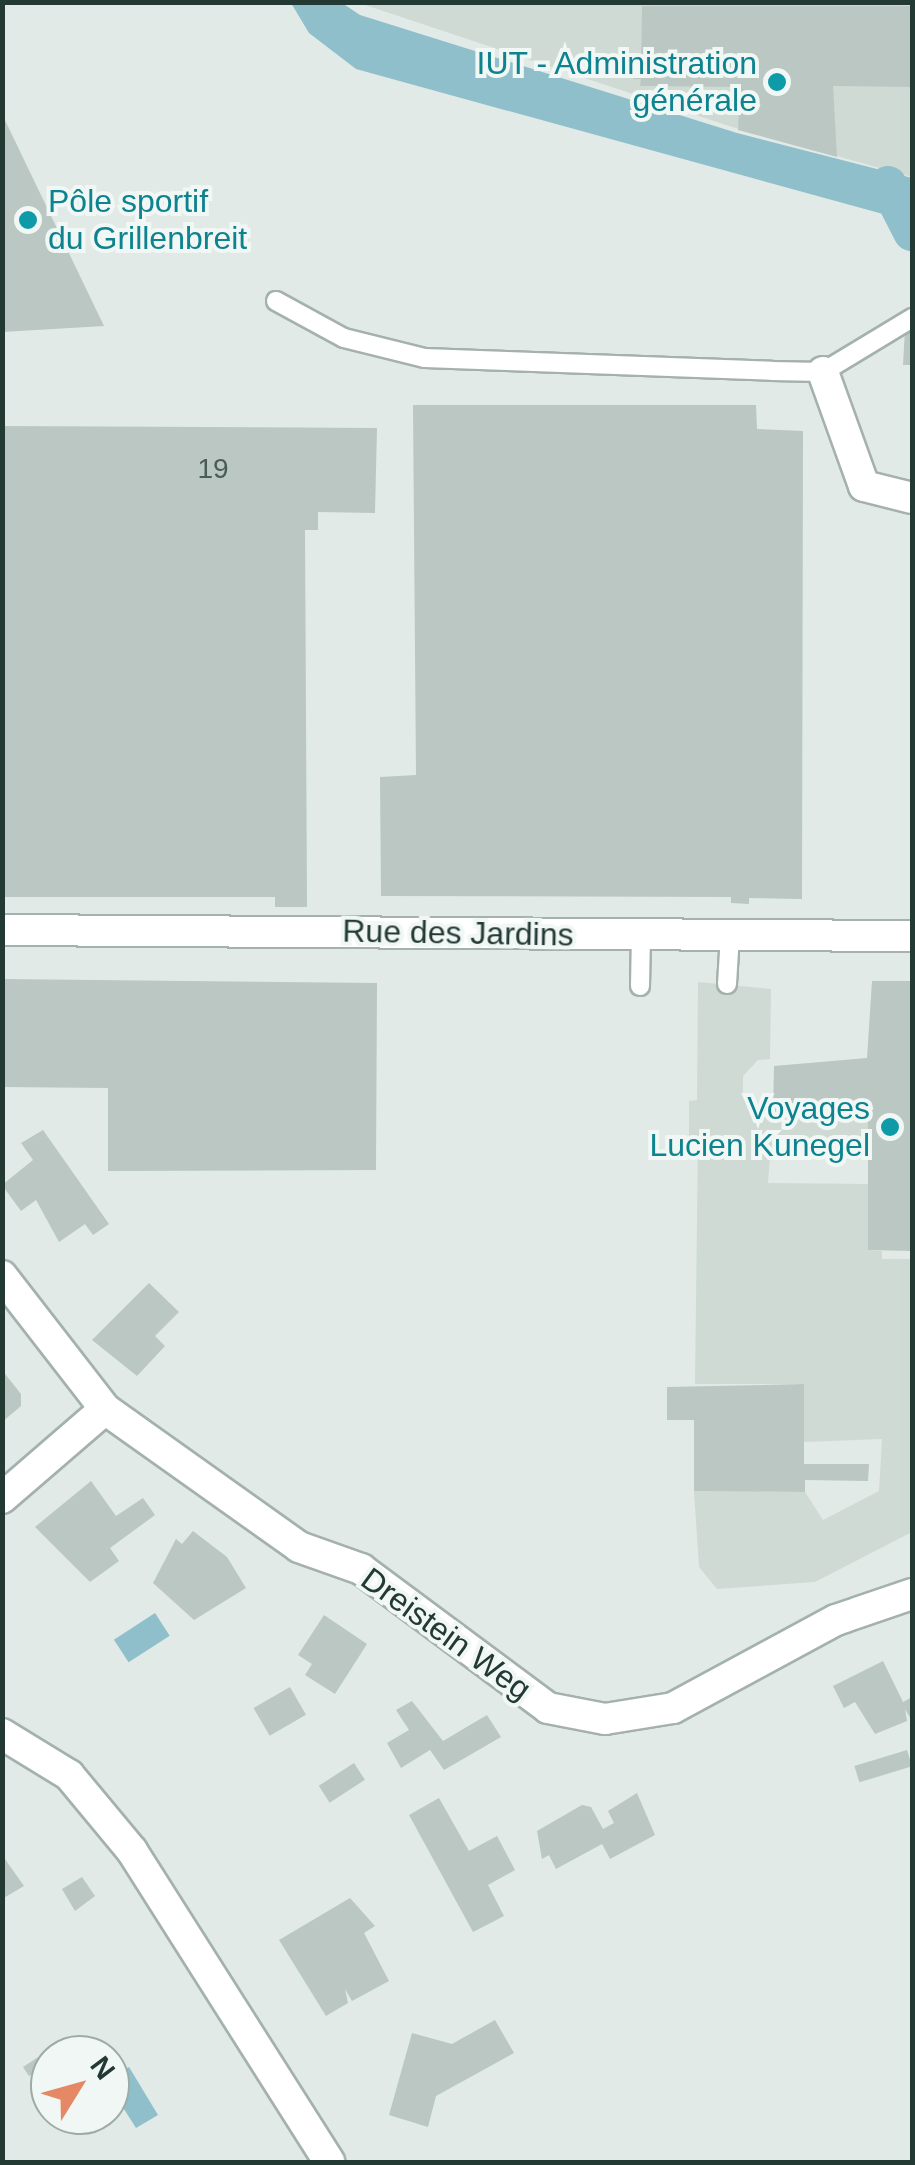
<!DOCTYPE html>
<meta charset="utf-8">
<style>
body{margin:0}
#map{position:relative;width:915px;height:2165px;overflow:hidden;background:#e1eae6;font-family:Arial,sans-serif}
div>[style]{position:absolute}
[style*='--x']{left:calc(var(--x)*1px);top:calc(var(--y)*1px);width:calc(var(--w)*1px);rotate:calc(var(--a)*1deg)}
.built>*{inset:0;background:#cfdad5}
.water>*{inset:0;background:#8ebfca;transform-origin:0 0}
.canal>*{height:38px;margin:-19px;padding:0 19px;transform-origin:19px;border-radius:19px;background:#8ebfca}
.building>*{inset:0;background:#bac7c2;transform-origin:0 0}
.roads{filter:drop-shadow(2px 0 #a4b1ad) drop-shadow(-2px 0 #a4b1ad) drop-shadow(0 2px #a4b1ad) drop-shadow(0 -2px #a4b1ad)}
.lane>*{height:18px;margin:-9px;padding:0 9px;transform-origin:9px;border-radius:9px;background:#fff}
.street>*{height:30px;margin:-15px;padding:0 15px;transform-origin:15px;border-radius:15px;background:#fff}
.dots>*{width:28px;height:28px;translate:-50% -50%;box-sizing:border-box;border:5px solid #f1f7f4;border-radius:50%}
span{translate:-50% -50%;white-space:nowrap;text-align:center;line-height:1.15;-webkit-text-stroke:8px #f1f7f4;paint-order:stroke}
.number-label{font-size:28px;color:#495c58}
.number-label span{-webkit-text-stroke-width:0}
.culture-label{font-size:32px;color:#0d838f}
.right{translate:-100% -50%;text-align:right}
.left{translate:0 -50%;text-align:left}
.street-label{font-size:32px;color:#233934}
.frame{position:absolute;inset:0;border:5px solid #233934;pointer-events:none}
.north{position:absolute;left:30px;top:2035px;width:100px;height:100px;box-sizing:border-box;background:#f1f7f4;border:2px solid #9faba7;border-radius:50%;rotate:53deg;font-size:28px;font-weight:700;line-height:40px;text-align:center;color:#233934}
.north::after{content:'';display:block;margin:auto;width:35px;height:45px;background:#e48865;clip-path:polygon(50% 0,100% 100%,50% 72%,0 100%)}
</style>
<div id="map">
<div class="built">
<div style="clip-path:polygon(359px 3px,912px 3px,912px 177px,729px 126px)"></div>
<div style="clip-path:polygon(698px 982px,771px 989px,770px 1059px,758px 1060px,743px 1076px,743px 1092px,755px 1112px,840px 1117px,841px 1105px,868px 1104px,868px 1142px,789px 1141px,770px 1156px,768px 1183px,868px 1184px,868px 1250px,882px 1251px,882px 1259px,912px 1259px,912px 1532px,815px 1582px,717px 1589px,699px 1567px,694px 1491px,805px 1492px,823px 1520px,879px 1491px,882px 1439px,804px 1442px,804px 1384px,695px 1384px,698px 1138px,689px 1138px,689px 1101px,697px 1100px)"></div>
</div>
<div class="water">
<div style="clip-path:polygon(291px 3px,342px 3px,360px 15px,737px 133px,912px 178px,912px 222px,356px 69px,309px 33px)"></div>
<div style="left:155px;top:1613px;width:27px;height:49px;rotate:57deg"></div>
<div style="clip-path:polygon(129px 2067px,158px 2115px,136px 2128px,110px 2087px,110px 2078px)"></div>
</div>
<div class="canal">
<div style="--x:888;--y:185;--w:53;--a:62.9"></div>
</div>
<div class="building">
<div style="clip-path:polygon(642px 6px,912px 6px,912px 87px,833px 86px,837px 157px,738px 130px,740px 87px,640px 86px,641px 79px,633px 79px,641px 72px)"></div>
<div style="clip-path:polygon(2px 114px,104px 326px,2px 332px)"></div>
<div style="clip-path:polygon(905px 330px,912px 330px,912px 365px,903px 365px)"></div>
<div style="clip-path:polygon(413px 405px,756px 405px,757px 429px,803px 431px,802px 899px,749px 898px,749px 904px,731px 903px,731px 897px,381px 896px,380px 777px,416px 775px)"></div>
<div style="clip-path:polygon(2px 426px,377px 428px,375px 513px,318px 512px,318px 530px,305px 530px,307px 907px,275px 907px,275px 897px,2px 897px)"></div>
<div style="clip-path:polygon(2px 979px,377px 983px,376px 1170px,108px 1171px,108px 1088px,2px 1087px)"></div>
<div style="clip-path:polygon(872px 981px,912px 981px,912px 1251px,868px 1250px,868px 1104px,773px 1112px,774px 1066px,867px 1058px)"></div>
<div style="clip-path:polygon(43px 1130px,109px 1224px,93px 1235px,85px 1224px,59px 1242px,36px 1200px,21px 1211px,2px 1185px,33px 1160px,21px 1143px)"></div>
<div style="clip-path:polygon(149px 1283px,179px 1312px,155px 1336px,165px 1346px,137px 1376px,92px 1340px)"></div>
<div style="clip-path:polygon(2px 1370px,21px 1394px,21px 1406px,2px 1422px)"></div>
<div style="clip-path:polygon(804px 1384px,804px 1464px,869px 1464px,868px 1481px,805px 1480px,805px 1492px,694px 1491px,694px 1420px,667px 1420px,667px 1387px)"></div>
<div style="clip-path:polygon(91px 1481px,116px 1516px,143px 1498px,155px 1515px,110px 1548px,119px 1561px,90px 1582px,35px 1527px)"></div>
<div style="clip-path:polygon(193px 1531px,227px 1557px,246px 1588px,194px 1620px,153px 1583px,176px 1539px,182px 1544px)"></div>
<div style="clip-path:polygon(324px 1615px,367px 1644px,335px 1694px,305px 1675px,312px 1664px,298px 1655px)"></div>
<div style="clip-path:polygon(883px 1661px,903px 1702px,912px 1697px,912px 1721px,905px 1709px,907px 1721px,875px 1734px,855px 1702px,844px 1708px,833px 1686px)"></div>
<div style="left:290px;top:1687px;width:32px;height:42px;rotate:60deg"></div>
<div style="clip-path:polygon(412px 1701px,443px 1741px,487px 1715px,501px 1737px,444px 1770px,430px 1750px,401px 1768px,387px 1743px,409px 1730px,396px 1710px)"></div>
<div style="left:907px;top:1750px;width:17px;height:55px;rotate:73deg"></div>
<div style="left:354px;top:1763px;width:20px;height:42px;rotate:57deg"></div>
<div style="clip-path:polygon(637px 1793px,655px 1835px,610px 1859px,602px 1844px,556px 1869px,549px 1855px,542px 1859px,537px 1831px,582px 1805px,591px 1807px,603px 1829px,614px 1823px,608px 1811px)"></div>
<div style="clip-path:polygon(439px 1798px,469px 1851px,497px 1836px,515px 1870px,488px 1885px,504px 1916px,473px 1932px,409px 1815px)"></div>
<div style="clip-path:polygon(2px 1855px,24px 1886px,2px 1899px)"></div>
<div style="clip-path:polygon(82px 1877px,95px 1896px,75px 1911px,62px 1889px)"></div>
<div style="clip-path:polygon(350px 1898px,375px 1926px,364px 1933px,389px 1981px,352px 2001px,345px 1989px,348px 2003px,326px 2016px,279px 1940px)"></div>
<div style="clip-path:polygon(495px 2020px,514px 2053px,436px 2096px,428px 2127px,389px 2115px,412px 2033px,452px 2044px)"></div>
<div style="clip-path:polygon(49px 2050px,50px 2063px,29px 2076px,23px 2067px)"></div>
</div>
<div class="roads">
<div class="lane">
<div style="--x:276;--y:301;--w:77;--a:28.6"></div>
<div style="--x:344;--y:338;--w:83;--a:13.9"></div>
<div style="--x:425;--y:358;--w:347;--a:2.1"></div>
<div style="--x:772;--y:371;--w:51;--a:1.1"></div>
<div style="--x:823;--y:372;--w:104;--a:-31.2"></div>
<div style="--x:727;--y:984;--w:49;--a:-86.5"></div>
<div style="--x:640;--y:986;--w:51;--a:-88.9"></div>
</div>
<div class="street">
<div style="--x:823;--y:372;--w:121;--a:70.2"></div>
<div style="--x:864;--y:486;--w:49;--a:14"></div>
<div style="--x:2;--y:930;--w:910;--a:0.38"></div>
<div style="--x:2;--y:1276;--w:168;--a:52.2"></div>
<div style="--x:105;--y:1409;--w:238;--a:35.4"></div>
<div style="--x:299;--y:1547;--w:66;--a:19.5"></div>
<div style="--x:361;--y:1569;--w:233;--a:36.6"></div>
<div style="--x:548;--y:1708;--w:58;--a:10.9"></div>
<div style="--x:605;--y:1719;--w:69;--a:-9.2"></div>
<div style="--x:673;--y:1708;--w:185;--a:-28.4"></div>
<div style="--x:836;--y:1620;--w:80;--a:-18.9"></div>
<div style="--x:2;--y:1498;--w:136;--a:-40.8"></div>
<div style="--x:2;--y:1734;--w:79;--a:31.5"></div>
<div style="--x:69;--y:1775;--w:99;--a:50.3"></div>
<div style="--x:132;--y:1851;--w:368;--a:57.6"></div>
</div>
</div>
<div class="dots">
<div style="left:777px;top:82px;background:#0f9aa8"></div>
<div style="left:28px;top:220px;background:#0f9aa8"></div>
<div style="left:890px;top:1127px;background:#0f9aa8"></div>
</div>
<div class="number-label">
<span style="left:213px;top:469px">19</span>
</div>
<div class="culture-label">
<span class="right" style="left:757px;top:82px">IUT - Administration<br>générale</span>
<span class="left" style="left:48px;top:220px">Pôle sportif<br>du Grillenbreit</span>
<span class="right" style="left:870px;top:1127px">Voyages<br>Lucien Kunegel</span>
</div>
<div class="street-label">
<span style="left:458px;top:933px;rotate:1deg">Rue des Jardins</span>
<span style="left:446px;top:1634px;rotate:36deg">Dreistein Weg</span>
</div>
<div class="frame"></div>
<div class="north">N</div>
</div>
